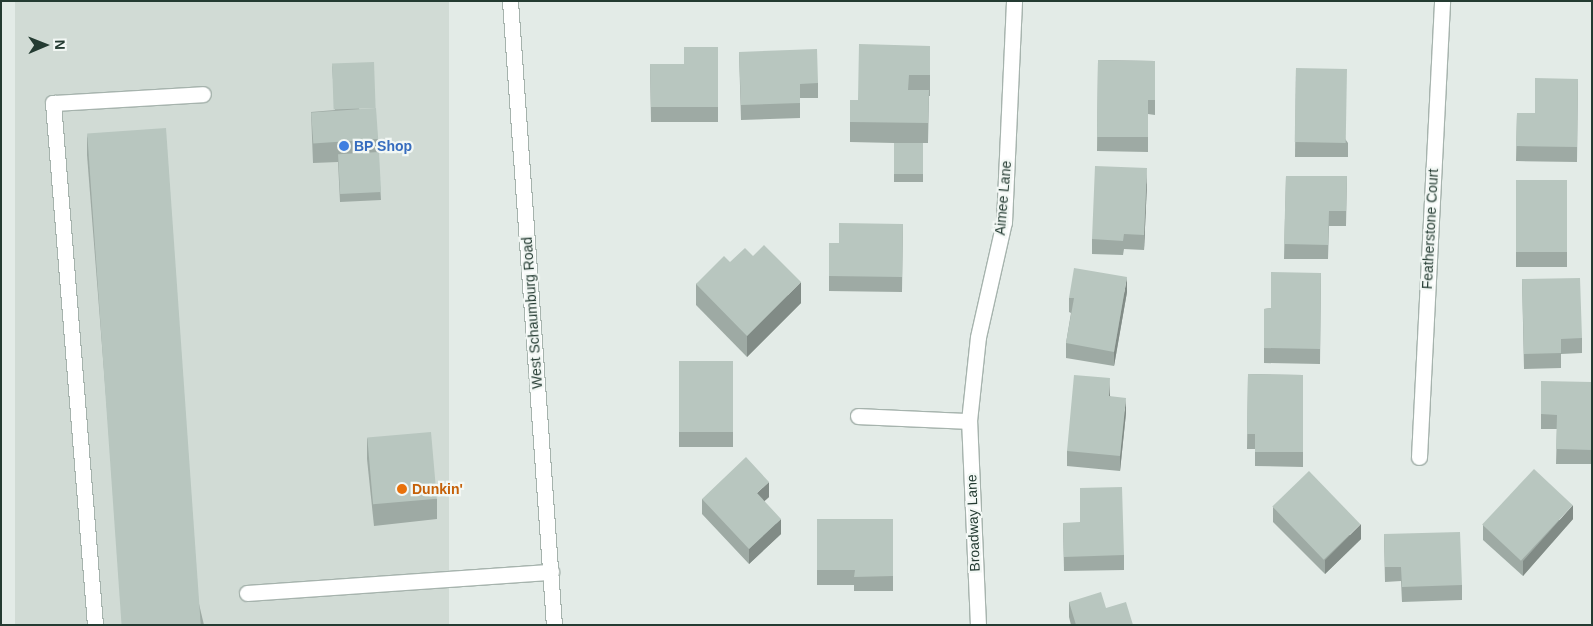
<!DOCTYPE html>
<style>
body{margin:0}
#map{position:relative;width:1593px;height:626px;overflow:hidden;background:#e3ebe7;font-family:Arial,sans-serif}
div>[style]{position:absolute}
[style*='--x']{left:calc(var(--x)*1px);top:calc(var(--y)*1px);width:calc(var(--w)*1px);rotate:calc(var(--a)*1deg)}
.built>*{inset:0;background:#d1dbd5;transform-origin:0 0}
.roads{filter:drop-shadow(1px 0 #a6b3ad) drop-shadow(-1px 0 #a6b3ad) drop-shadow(0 1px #a6b3ad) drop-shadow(0 -1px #a6b3ad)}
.lane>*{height:15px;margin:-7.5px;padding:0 7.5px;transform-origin:7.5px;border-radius:7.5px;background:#fff}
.street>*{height:15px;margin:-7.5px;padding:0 7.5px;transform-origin:7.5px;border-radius:7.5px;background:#fff}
.secondary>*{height:15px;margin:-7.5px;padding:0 7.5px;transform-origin:7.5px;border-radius:7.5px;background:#fff}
.wall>*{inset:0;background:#9eaaa4;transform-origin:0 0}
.shaded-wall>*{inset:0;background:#818b86}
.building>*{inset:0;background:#b8c6bf;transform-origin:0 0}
.dots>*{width:14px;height:14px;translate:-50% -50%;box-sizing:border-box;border:2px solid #f3f8f5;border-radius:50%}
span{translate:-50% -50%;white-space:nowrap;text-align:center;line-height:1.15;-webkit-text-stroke:4.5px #f3f8f5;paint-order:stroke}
.shop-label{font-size:14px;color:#366cbe;font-weight:700}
.left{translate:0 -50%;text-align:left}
.street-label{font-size:14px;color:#243b32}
.food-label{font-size:14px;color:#c56008;font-weight:700}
.frame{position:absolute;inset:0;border:2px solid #243b32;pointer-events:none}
.north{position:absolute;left:20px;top:20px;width:50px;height:50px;-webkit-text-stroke:4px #f3f8f5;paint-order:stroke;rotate:89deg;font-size:14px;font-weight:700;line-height:20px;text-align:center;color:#243b32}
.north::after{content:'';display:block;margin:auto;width:18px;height:22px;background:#243b32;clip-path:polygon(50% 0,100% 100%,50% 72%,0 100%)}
</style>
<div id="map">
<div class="built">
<div style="left:15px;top:1px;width:434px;height:625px"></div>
</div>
<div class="roads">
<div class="lane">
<div style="--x:247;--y:593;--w:305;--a:-4"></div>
<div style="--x:95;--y:625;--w:524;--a:-94.6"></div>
<div style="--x:53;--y:103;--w:150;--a:-3.4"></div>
</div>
<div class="street">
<div style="--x:858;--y:416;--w:111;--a:2.6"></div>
<div style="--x:1419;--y:457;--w:457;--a:-87.1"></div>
<div style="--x:978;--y:625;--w:204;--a:-92.5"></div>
<div style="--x:969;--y:421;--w:84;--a:-83.9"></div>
<div style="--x:978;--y:337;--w:118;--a:-77.3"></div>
<div style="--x:1004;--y:222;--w:221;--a:-87.4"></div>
</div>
<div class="secondary">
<div style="--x:510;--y:1;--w:626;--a:85.97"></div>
</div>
</div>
<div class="wall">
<div style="clip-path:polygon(930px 46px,930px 96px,929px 96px,928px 143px,923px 143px,923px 182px,894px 182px,894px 143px,850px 142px,850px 100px,858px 100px)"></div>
<div style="clip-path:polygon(718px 47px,718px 122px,651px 122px,650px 64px,684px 64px)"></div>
<div style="clip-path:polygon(739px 52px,818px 83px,818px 98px,800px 98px,800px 118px,741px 120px)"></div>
<div style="clip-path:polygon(1098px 60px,1155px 61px,1155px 115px,1148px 114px,1148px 152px,1097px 151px)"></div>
<div style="clip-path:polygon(332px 65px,378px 139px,378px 152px,381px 200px,340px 202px,338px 162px,313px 163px,311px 112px,335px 110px)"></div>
<div style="clip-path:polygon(1296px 68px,1348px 143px,1348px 157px,1295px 157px)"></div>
<div style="clip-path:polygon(1578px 79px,1577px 162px,1516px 161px,1517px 113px,1535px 113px)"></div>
<div style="clip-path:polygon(87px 134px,204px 625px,124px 625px,87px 155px)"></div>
<div style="clip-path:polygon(1286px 176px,1347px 176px,1346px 226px,1329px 226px,1328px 259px,1284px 259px)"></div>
<div style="left:1516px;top:180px;width:51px;height:87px"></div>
<div style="clip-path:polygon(1147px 183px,1144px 250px,1124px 249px,1123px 255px,1092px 254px,1092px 239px)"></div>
<div style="clip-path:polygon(903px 224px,902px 292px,829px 291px,829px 243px,839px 243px)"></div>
<div style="clip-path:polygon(730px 262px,801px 303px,747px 357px,696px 305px,696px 284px)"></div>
<div style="clip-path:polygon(1321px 273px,1320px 364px,1264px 363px,1264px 309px,1271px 308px)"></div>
<div style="clip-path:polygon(1522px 279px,1582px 338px,1582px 353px,1561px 354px,1561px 368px,1524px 369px)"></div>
<div style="clip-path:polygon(1127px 292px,1114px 366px,1066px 358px,1066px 343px,1071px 313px,1069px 312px,1069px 298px)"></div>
<div style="left:679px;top:361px;width:54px;height:86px"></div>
<div style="clip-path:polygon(1248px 374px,1303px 375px,1303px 467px,1255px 466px,1255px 449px,1247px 449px)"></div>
<div style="clip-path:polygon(1592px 382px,1592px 464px,1556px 464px,1557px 429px,1541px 429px,1541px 414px)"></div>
<div style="clip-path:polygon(1110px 393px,1110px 396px,1126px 413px,1120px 471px,1067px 466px,1067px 451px)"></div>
<div style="clip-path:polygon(367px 438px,437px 499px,437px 519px,374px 526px,367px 459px)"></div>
<div style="clip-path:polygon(769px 497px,764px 501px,781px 534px,749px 564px,702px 514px,702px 499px)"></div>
<div style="clip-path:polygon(1273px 507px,1361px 539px,1325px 574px,1273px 522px)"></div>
<div style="clip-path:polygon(817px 519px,893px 519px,893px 591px,854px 591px,854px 585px,817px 585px)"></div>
<div style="clip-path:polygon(1573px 519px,1523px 576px,1483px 540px,1483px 525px)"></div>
<div style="clip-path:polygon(1063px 523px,1124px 555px,1124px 570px,1064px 571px)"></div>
<div style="clip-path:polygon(1384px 534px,1462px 585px,1462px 600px,1402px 602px,1401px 581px,1385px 582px)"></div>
<div style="clip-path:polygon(1069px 602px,1106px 608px,1133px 625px,1071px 625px,1069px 617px)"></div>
</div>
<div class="shaded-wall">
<div style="clip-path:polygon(1147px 168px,1147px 183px,1144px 250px,1144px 235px)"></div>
<div style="clip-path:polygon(1127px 277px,1127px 292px,1114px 366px,1114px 352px)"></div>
<div style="clip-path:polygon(801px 282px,801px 303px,747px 357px,747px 336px)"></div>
<div style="clip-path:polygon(1110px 378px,1110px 393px,1109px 411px,1109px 396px)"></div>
<div style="clip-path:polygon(1126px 398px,1126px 413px,1120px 471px,1120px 456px)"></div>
<div style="clip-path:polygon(769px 482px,769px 497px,757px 508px,757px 493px)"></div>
<div style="clip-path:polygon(1573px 505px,1573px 519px,1523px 576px,1523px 561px)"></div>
<div style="clip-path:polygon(781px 519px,781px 534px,749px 564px,749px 549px)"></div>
<div style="clip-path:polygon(1361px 524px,1361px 539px,1325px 574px,1325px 560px)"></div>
</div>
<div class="building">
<div style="clip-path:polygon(859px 44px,930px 46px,930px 75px,909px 75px,908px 90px,929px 90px,928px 123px,850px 122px,850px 100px,858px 100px)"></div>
<div style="clip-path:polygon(684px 47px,718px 47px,718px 107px,651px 107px,650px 64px,684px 64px)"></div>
<div style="clip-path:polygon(817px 49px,818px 83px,800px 84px,800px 103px,741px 105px,739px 52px)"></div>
<div style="clip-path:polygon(1098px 60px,1155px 61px,1155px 100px,1148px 100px,1148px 137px,1097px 137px)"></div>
<div style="left:374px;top:62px;width:46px;height:42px;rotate:88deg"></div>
<div style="left:1296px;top:68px;width:51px;height:74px;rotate:1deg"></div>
<div style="clip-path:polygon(1535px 78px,1578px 79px,1577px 147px,1516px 146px,1517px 113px,1535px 113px)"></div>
<div style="left:376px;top:108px;width:31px;height:65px;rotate:86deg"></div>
<div style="left:166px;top:128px;width:498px;height:79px;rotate:86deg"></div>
<div style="left:894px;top:143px;width:29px;height:31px"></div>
<div style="left:379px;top:152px;width:40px;height:41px;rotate:87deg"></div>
<div style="clip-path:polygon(1095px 166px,1147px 168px,1144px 235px,1124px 234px,1123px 241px,1092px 239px)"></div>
<div style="clip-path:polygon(1286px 176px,1347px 176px,1346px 211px,1329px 211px,1328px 245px,1284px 244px)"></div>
<div style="left:1516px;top:180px;width:51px;height:72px"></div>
<div style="clip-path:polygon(839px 223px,903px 224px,902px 277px,829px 276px,829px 243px,839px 243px)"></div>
<div style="clip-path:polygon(764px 245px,801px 282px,747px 336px,696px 284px,724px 256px,730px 262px,745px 248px,753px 256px)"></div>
<div style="clip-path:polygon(1074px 268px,1127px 277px,1114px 352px,1066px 343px,1074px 298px,1069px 298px)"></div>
<div style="clip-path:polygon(1271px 272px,1321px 273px,1320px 349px,1264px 348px,1264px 309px,1271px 308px)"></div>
<div style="clip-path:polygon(1580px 278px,1582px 338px,1561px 339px,1561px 353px,1524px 354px,1522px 279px)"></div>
<div style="left:679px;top:361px;width:54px;height:71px"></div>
<div style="clip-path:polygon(1248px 374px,1303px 375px,1303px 452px,1255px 452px,1255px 434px,1247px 434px)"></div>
<div style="clip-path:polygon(1074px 375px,1110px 378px,1109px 396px,1126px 398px,1120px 456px,1067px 451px)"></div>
<div style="clip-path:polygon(1541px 381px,1592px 382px,1592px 450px,1556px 449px,1557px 415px,1541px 414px)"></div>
<div style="left:431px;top:432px;width:67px;height:64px;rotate:85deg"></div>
<div style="clip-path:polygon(746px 457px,769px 482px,757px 493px,781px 519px,749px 549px,702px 499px)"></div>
<div style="left:1534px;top:469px;width:53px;height:76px;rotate:43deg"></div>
<div style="left:1309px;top:471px;width:74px;height:51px;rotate:46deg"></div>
<div style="clip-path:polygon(1122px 487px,1124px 555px,1064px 557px,1063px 523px,1080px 522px,1080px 488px)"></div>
<div style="clip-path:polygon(817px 519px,893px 519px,893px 576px,854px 577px,855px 570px,817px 570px)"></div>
<div style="clip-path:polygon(1460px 532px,1462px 585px,1402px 587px,1401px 567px,1385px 567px,1384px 534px)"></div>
<div style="clip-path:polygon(1101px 592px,1106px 608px,1126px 602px,1133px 625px,1076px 625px,1069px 602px)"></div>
</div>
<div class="dots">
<div style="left:344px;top:146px;background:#3f7fe0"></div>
<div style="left:402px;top:489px;background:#e8710a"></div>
</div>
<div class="shop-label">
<span class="left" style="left:354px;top:146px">BP Shop</span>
</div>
<div class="street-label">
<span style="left:1003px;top:198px;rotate:-85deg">Aimee Lane</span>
<span style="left:1430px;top:229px;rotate:-87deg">Featherstone Court</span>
<span style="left:532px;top:313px;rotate:-94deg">West Schaumburg Road</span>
<span style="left:973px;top:523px;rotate:-92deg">Broadway Lane</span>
</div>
<div class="food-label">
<span class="left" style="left:412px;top:489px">Dunkin'</span>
</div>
<div class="frame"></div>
<div class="north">N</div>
</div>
